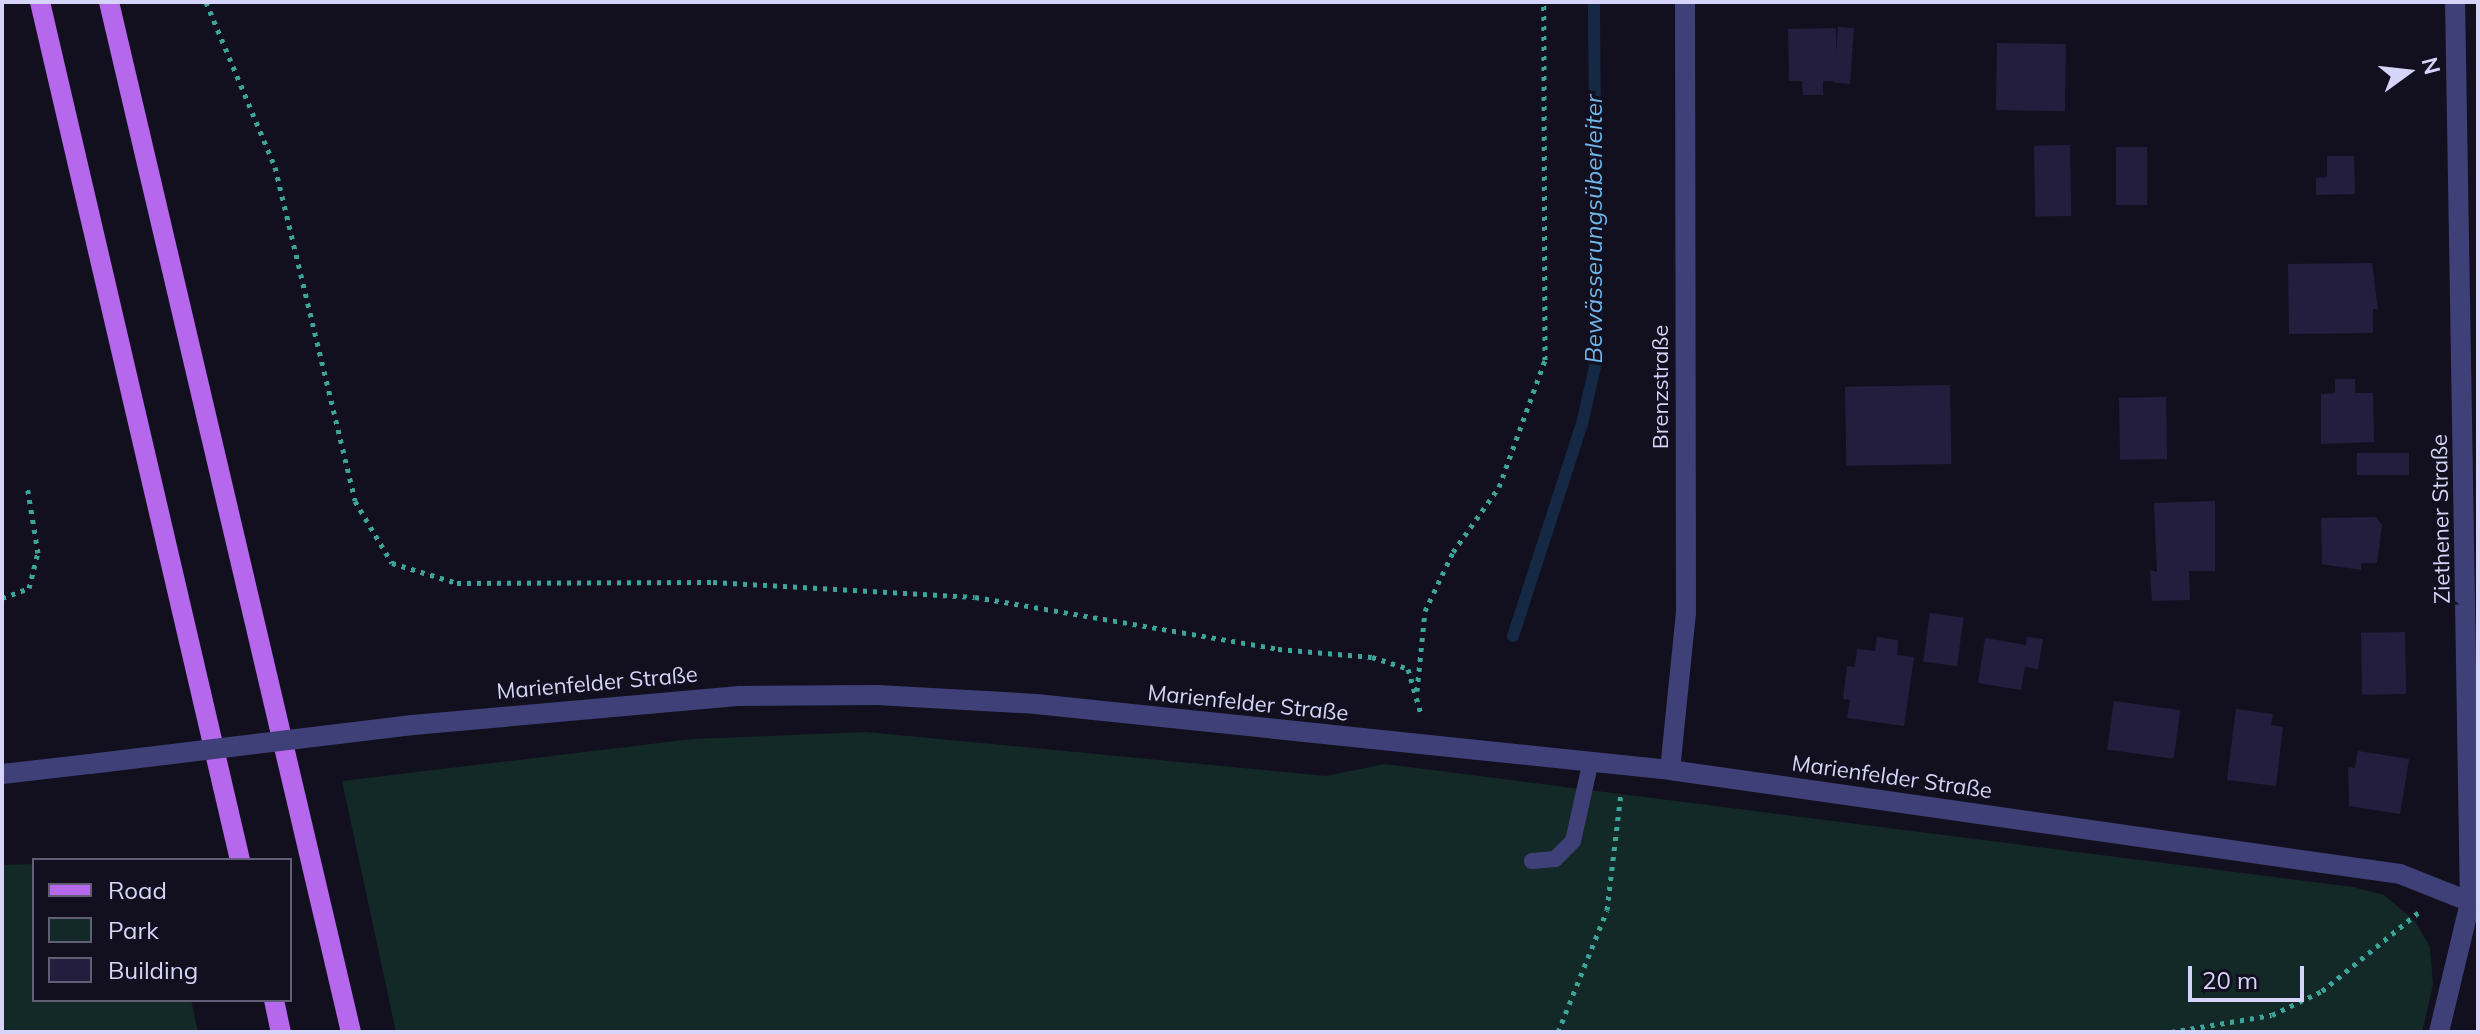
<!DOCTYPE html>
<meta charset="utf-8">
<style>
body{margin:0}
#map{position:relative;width:2480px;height:1034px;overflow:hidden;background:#12101f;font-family:Mulish,sans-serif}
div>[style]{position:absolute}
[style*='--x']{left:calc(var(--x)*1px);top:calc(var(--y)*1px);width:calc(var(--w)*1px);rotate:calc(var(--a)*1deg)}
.green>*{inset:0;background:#132927}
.stream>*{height:12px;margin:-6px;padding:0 6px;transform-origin:6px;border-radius:6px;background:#152944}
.building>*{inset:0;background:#231e3e;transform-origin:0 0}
.path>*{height:5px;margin-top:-2.5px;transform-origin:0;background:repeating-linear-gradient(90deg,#3da49a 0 4px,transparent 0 10px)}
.service>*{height:16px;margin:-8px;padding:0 8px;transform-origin:8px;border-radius:8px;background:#404079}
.minor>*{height:20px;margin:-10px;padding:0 10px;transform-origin:10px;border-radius:10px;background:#404079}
.primary>*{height:20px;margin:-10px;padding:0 10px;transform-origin:10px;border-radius:10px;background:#b668ec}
.minor-bridge>*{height:20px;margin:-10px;padding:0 10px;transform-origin:10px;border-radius:10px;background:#404079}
span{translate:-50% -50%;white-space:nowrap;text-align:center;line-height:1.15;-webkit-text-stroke:7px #12101f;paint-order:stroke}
.street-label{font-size:22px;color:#d7d4f9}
.water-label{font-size:24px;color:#6fb7ed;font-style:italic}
.frame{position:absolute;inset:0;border:4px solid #d7d4f9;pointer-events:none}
.legend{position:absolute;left:32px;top:858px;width:260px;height:144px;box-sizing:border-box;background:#12101f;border:2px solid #615e76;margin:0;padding:10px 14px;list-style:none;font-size:24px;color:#d7d4f9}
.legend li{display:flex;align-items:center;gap:16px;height:40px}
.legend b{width:40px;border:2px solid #615e76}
.north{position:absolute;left:2368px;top:32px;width:80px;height:80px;-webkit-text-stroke:6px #12101f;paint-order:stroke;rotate:75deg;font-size:22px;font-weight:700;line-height:32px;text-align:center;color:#d7d4f9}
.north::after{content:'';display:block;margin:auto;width:28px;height:36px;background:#d7d4f9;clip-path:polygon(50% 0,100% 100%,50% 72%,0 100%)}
.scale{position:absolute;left:2188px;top:966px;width:116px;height:36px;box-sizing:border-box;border:4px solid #d7d4f9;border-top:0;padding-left:10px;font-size:24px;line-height:28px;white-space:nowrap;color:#d7d4f9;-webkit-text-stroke:6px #12101f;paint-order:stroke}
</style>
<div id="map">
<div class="green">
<div style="clip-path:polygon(866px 732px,1326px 776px,1385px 764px,2353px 887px,2384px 895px,2415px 921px,2430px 947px,2433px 985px,2422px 1032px,396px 1032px,342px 781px,693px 739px)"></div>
<div style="clip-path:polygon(34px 864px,34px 1000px,191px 1000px,198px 1032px,2px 1032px,2px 865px)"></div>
</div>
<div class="stream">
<div style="--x:1513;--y:636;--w:223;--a:-72"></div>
<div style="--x:1582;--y:424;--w:68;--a:-77.2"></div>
<div style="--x:1597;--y:358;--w:356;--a:-90.5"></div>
</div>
<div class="building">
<div style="left:1838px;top:27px;width:16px;height:56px;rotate:4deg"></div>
<div style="clip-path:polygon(1836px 28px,1837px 81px,1823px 81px,1823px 95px,1803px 95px,1802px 81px,1789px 81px,1788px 29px)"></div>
<div style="left:1997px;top:43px;width:69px;height:67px;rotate:1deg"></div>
<div style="left:2070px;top:145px;width:71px;height:36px;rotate:89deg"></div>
<div style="left:2116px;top:147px;width:31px;height:58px"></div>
<div style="clip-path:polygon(2327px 156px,2354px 156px,2355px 194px,2316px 195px,2316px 178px,2327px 177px)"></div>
<div style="clip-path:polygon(2372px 263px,2378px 309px,2373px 309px,2373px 333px,2289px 334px,2288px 264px)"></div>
<div style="clip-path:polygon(2335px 379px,2355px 379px,2355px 393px,2373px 393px,2374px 442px,2321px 444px,2321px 394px,2335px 393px)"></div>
<div style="left:1950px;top:385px;width:79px;height:105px;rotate:89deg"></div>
<div style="left:2166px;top:397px;width:62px;height:47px;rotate:89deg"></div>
<div style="left:2409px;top:453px;width:22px;height:52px;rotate:90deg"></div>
<div style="clip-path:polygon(2215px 501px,2215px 571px,2189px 571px,2190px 600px,2152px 601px,2150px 570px,2157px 572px,2154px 503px)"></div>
<div style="clip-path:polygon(2376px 517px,2382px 525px,2377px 563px,2361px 563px,2361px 570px,2322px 564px,2321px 518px)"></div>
<div style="left:1930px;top:613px;width:34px;height:49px;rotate:8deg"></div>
<div style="left:2405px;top:632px;width:62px;height:44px;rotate:89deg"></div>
<div style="clip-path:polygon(1877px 637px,1898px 640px,1897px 655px,1914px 657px,1904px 726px,1847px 718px,1850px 700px,1843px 699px,1847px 666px,1855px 667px,1857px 649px,1875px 651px)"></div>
<div style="clip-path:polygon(2027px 637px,2043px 639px,2038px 669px,2025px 667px,2021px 690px,1978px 683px,1985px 638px,2026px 645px)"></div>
<div style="left:2114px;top:701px;width:67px;height:49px;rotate:8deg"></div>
<div style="clip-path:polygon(2236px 709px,2273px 714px,2271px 725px,2283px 727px,2276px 786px,2227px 780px)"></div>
<div style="clip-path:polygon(2358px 751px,2409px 759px,2400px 814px,2349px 806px,2348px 767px,2355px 768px)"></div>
</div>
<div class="path">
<div style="--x:206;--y:2;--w:179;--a:67.3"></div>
<div style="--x:275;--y:167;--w:343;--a:76.5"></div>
<div style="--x:355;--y:501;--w:72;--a:59.2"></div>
<div style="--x:392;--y:563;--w:68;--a:17.1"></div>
<div style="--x:457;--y:583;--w:256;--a:-0.2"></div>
<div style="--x:713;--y:582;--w:262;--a:3.3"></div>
<div style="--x:975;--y:597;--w:307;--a:9.7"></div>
<div style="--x:1278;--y:649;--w:94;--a:4.9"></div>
<div style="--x:1372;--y:657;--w:38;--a:18"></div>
<div style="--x:1408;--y:669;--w:47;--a:73.9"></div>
<div style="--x:2;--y:598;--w:29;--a:-20"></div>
<div style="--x:29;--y:588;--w:36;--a:-76"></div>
<div style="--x:38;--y:553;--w:69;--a:-99.2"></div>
<div style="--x:1417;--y:691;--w:80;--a:-84.3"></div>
<div style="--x:1425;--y:611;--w:65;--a:-64.6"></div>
<div style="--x:1453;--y:552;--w:80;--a:-54.7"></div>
<div style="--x:1499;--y:487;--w:135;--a:-70.1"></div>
<div style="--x:1545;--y:360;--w:358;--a:-90.2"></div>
<div style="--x:1558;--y:1032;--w:131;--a:-68.1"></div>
<div style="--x:1607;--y:910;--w:119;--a:-83.2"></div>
<div style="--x:2171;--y:1032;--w:102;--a:-9.6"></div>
<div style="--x:2272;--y:1015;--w:55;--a:-25.6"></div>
<div style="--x:2322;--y:991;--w:125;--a:-39.2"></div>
</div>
<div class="service">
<div style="--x:1532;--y:861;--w:23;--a:-5"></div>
<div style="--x:1555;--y:859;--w:25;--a:-45"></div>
<div style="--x:1573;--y:841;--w:78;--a:-77.4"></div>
</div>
<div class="minor">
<div style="--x:413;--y:725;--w:328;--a:-5.1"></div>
<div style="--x:740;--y:696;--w:137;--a:-0.4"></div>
<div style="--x:877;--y:695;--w:159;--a:3.2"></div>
<div style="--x:1036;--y:704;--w:637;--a:5.94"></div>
<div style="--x:1670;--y:770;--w:737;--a:8.11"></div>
<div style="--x:2400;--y:874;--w:84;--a:21.7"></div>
<div style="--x:1670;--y:770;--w:158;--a:-84.2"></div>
<div style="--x:1686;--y:613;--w:611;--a:-90.09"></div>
<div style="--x:2;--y:774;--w:89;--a:-6.5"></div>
<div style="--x:2439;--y:1032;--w:133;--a:-76.5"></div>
<div style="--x:2470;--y:903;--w:901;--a:-90.95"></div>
</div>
<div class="primary">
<div style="--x:40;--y:2;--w:881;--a:76.88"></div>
<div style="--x:109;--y:2;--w:1058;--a:76.78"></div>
<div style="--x:274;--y:1000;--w:33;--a:78"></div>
</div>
<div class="minor-bridge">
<div style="--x:90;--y:764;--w:325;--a:-6.9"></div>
</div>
<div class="street-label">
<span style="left:1661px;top:387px;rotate:-90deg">Brenzstraße</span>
<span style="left:2441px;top:519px;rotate:-91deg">Ziethener Straße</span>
<span style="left:597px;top:683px;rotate:-5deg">Marienfelder Straße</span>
<span style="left:1248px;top:703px;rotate:6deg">Marienfelder Straße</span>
<span style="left:1892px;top:777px;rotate:8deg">Marienfelder Straße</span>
</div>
<div class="water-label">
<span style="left:1594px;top:229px;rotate:-90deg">Bewässerungsüberleiter</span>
</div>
<div class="frame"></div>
<ul class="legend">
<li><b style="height:10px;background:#b668ec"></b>Road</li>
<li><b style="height:22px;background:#132927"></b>Park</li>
<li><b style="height:22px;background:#231e3e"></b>Building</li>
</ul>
<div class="north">N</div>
<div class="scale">20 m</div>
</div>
